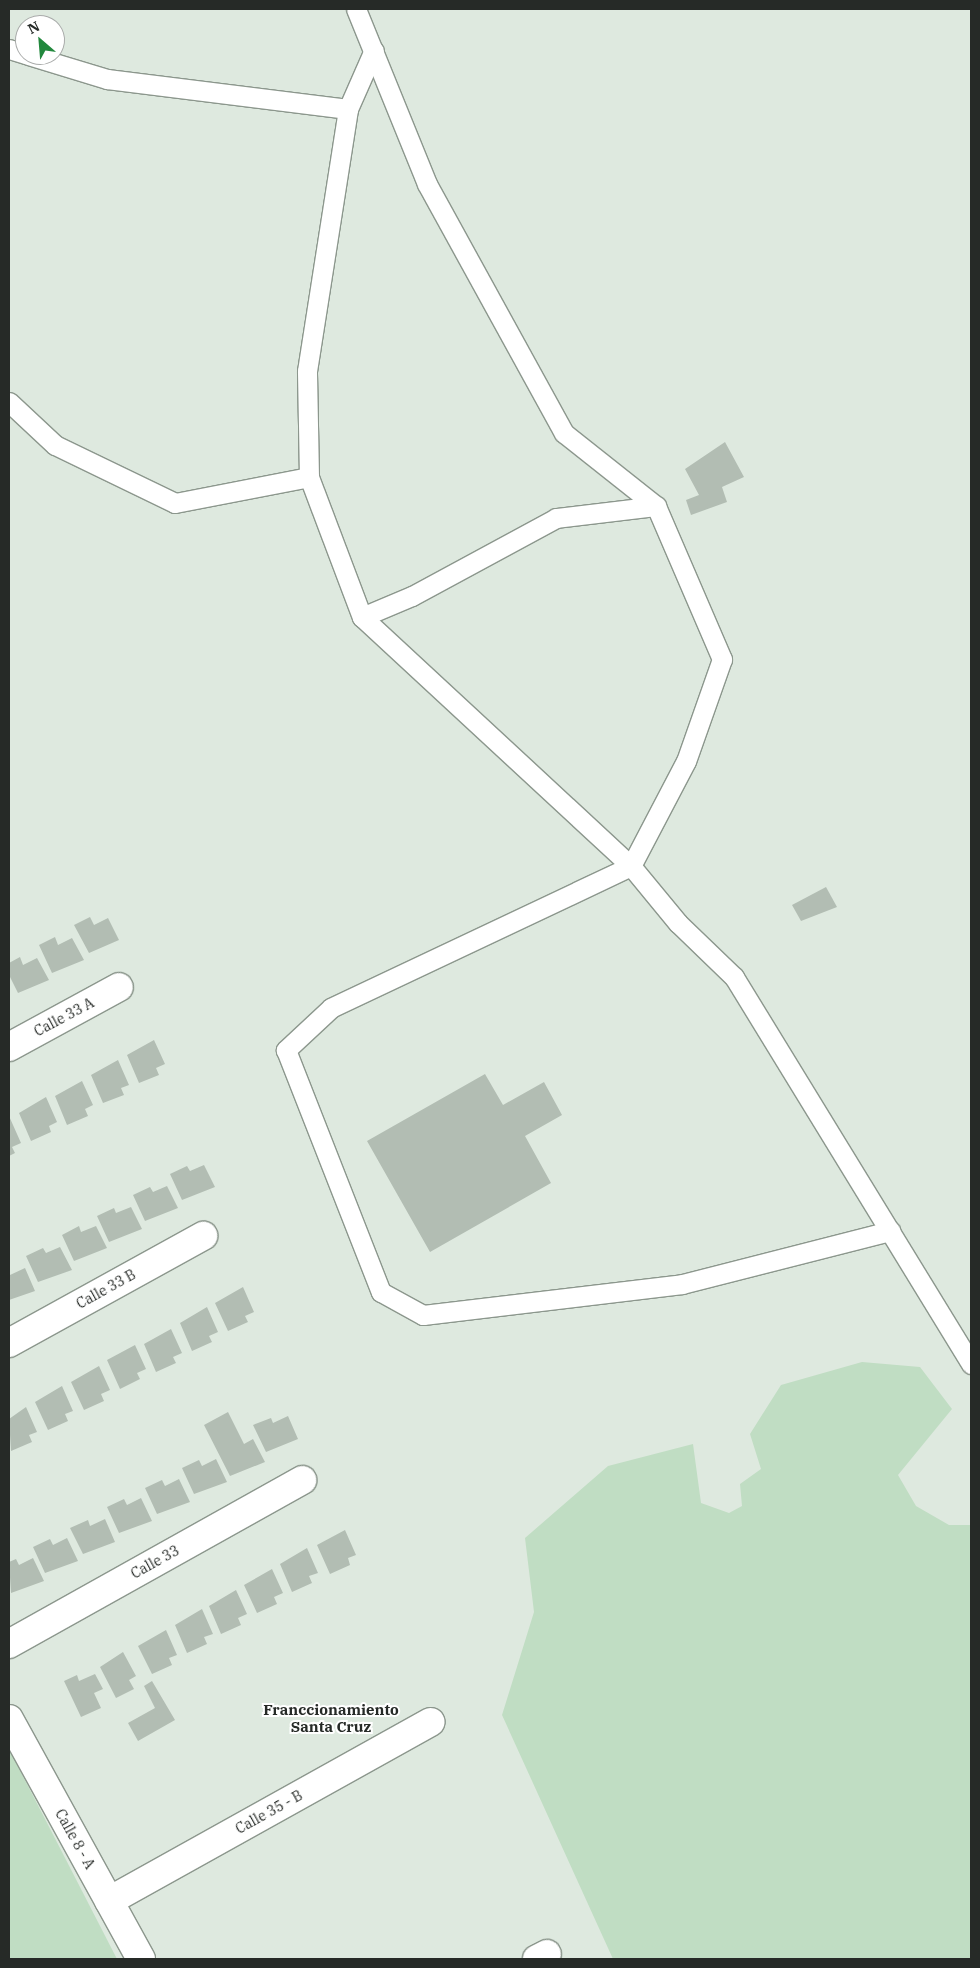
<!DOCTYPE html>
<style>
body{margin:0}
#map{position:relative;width:980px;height:1968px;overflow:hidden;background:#dee9df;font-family:"IBM Plex Serif",serif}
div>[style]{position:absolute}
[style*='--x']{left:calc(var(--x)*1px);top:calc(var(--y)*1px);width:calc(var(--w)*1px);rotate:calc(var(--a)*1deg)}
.green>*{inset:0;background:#c0ddc3}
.building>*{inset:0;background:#b2bdb3}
.roads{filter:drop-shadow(1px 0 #8c978d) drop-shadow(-1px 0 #8c978d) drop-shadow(0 1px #8c978d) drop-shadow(0 -1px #8c978d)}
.lane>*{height:19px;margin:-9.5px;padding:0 9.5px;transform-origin:9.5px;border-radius:9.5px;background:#fff}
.street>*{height:28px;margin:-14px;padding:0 14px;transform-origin:14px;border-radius:14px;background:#fff}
span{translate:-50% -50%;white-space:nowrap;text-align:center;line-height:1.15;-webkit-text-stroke:4px #fff;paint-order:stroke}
.street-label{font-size:14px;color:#262a27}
.neighbourhood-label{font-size:15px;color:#262a27;font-weight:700}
.frame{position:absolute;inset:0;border:10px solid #262a27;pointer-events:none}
.north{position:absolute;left:15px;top:15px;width:50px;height:50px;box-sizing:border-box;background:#fff;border:1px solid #a8aaa9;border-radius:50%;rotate:333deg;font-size:14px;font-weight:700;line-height:20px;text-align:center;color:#262a27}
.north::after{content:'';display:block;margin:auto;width:18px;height:22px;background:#22883d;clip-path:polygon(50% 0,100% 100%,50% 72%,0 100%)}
</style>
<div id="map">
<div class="green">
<div style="clip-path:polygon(862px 1362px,920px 1367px,952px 1409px,898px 1475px,916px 1506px,949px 1525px,971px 1525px,971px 1959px,613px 1959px,502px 1715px,534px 1612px,525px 1538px,608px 1466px,693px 1444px,701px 1503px,729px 1513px,742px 1506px,740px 1484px,761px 1469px,750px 1434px,781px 1385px)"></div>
<div style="clip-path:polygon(9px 1749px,117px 1959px,9px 1959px)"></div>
</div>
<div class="building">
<div style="clip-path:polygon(725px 442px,744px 477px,722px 487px,727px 502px,691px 515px,686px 500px,699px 495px,685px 469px)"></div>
<div style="clip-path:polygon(826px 887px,837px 907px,801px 921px,792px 905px)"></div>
<div style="clip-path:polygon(90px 917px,94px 925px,108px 918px,119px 940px,89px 953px,74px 925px)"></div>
<div style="clip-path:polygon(55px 937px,58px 945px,72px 938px,84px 960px,52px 973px,39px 945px)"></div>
<div style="clip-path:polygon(20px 957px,23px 965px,37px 958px,49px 980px,18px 993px,9px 975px,9px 963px)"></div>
<div style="clip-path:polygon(154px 1040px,165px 1064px,156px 1068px,159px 1075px,139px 1083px,127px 1055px)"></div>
<div style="clip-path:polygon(118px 1060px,129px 1085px,121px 1088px,124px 1095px,103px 1103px,91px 1075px)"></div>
<div style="clip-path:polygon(485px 1074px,503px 1105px,544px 1082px,562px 1115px,525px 1136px,551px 1183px,430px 1252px,367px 1141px)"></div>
<div style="clip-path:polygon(82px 1081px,93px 1105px,85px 1109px,88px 1116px,67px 1125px,55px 1096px)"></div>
<div style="clip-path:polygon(46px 1097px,57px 1122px,49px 1126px,51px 1132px,31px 1141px,19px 1113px)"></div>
<div style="clip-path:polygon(9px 1116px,21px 1143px,12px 1147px,15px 1153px,9px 1156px)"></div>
<div style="clip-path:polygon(204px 1165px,215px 1187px,182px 1200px,170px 1174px,187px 1166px,190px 1171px)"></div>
<div style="clip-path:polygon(167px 1186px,178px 1208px,145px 1221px,133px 1195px,150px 1187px,153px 1192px)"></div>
<div style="clip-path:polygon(131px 1207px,142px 1229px,109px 1242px,97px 1216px,114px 1208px,116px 1213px)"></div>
<div style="clip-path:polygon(79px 1226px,81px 1232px,96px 1226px,107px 1248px,74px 1261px,62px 1235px)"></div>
<div style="clip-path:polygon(60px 1247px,72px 1270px,38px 1282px,26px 1256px,43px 1248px,46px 1253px)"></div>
<div style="clip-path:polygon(25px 1268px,35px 1291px,9px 1300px,9px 1272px,10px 1275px)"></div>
<div style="clip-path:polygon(243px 1287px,254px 1312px,245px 1316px,248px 1322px,228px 1331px,215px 1303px)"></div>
<div style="clip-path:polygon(207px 1307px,218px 1332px,209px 1336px,212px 1342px,192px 1351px,180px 1323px)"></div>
<div style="clip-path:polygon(171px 1329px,182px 1353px,173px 1357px,176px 1363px,156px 1372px,144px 1344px)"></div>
<div style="clip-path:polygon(135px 1345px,146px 1369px,137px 1373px,140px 1379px,120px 1389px,107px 1360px)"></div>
<div style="clip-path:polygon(99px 1366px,110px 1390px,101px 1394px,104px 1401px,84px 1410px,71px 1382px)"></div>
<div style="clip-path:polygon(62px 1386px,73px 1411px,65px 1414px,68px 1421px,48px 1430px,35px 1402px)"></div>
<div style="clip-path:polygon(26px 1407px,37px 1432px,29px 1435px,32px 1442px,11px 1451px,9px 1419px)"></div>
<div style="clip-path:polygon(228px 1412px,244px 1444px,253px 1439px,265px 1462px,230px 1476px,204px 1425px)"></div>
<div style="clip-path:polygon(288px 1416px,298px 1439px,266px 1452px,253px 1425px,271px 1418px,273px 1423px)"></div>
<div style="clip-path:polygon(216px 1459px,227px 1482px,194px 1494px,182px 1468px,199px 1460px,202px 1466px)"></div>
<div style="clip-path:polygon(179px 1479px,190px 1502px,157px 1514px,145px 1488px,162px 1480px,165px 1486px)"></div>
<div style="clip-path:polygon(141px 1498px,152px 1521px,119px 1533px,107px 1507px,124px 1499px,127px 1505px)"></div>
<div style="clip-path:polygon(105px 1519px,115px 1542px,83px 1554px,70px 1528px,88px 1520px,90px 1526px)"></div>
<div style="clip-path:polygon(345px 1530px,356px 1555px,348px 1558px,350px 1565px,330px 1574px,317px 1545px)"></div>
<div style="clip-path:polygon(67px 1538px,78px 1561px,45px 1573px,33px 1547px,50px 1539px,53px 1545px)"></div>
<div style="clip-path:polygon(307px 1548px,318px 1573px,309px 1576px,312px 1583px,292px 1592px,280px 1564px)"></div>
<div style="clip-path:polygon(33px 1558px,44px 1581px,11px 1593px,9px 1562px,16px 1559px,19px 1565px)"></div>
<div style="clip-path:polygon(272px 1569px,283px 1593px,274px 1597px,277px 1604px,257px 1613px,244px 1585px)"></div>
<div style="clip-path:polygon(236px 1590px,247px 1614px,238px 1618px,241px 1625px,221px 1634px,209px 1606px)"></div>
<div style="clip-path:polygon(202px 1609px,213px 1634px,204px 1637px,207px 1644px,187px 1653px,175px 1625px)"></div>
<div style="clip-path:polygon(166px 1630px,177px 1655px,169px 1658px,172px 1665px,152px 1674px,138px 1646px)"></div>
<div style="clip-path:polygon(123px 1652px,136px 1676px,129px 1680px,134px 1689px,116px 1698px,100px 1667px)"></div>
<div style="clip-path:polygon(95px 1674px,103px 1689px,94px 1693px,101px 1708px,81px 1717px,64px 1681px,77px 1675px,79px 1681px)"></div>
<div style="clip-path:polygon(152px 1681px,175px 1720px,138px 1741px,128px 1723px,155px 1708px,144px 1686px)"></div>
</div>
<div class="roads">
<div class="lane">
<div style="--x:356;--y:9;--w:189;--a:67.9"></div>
<div style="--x:427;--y:184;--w:284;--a:61.2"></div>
<div style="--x:564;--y:433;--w:117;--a:38.4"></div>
<div style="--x:656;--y:506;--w:167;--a:66.7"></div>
<div style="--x:722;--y:659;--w:108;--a:109.4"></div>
<div style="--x:686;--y:761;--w:119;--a:117.6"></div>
<div style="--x:631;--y:866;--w:74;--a:50.5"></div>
<div style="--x:678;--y:923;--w:78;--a:44"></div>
<div style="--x:734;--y:977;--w:454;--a:58.5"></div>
<div style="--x:9;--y:49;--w:17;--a:17"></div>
<div style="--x:28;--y:55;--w:83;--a:16.9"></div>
<div style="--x:107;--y:79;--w:243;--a:7.1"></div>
<div style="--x:9;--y:402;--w:63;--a:43.1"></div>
<div style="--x:55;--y:445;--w:133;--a:25.8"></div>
<div style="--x:175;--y:503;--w:136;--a:-11"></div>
<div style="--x:309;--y:477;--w:150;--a:69.3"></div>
<div style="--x:362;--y:617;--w:367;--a:42.8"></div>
<div style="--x:631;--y:866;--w:332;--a:154.7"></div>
<div style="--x:331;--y:1008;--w:62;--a:137"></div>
<div style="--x:286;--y:1050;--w:260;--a:68.6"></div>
<div style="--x:381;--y:1292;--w:48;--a:28.7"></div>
<div style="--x:423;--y:1315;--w:261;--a:-6.8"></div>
<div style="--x:682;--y:1284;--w:215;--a:-14.3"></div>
<div style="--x:309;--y:477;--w:106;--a:-91.1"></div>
<div style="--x:307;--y:371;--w:265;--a:-81.1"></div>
<div style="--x:348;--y:109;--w:64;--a:-66.2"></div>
<div style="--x:362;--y:617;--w:54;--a:-22.8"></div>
<div style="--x:412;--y:596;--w:164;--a:-28.4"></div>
<div style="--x:556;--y:518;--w:101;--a:-6.8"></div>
</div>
<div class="street">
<div style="--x:9;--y:1047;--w:125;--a:-28.6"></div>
<div style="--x:9;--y:1343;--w:222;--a:-28.9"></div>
<div style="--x:9;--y:1644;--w:336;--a:-29.2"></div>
<div style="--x:9;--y:1719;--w:274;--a:61.2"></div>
<div style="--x:109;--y:1901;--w:368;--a:-29.1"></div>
<div style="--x:537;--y:1959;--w:11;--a:-27"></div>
</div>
</div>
<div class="street-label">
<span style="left:64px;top:1017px;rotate:-28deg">Calle 33 A</span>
<span style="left:106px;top:1289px;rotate:-29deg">Calle 33 B</span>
<span style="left:155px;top:1562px;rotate:-29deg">Calle 33</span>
<span style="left:269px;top:1812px;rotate:-29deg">Calle 35 - B</span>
<span style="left:75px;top:1839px;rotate:61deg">Calle 8 - A</span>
</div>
<div class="neighbourhood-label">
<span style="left:331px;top:1718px">Franccionamiento<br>Santa Cruz</span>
</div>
<div class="frame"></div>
<div class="north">N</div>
</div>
